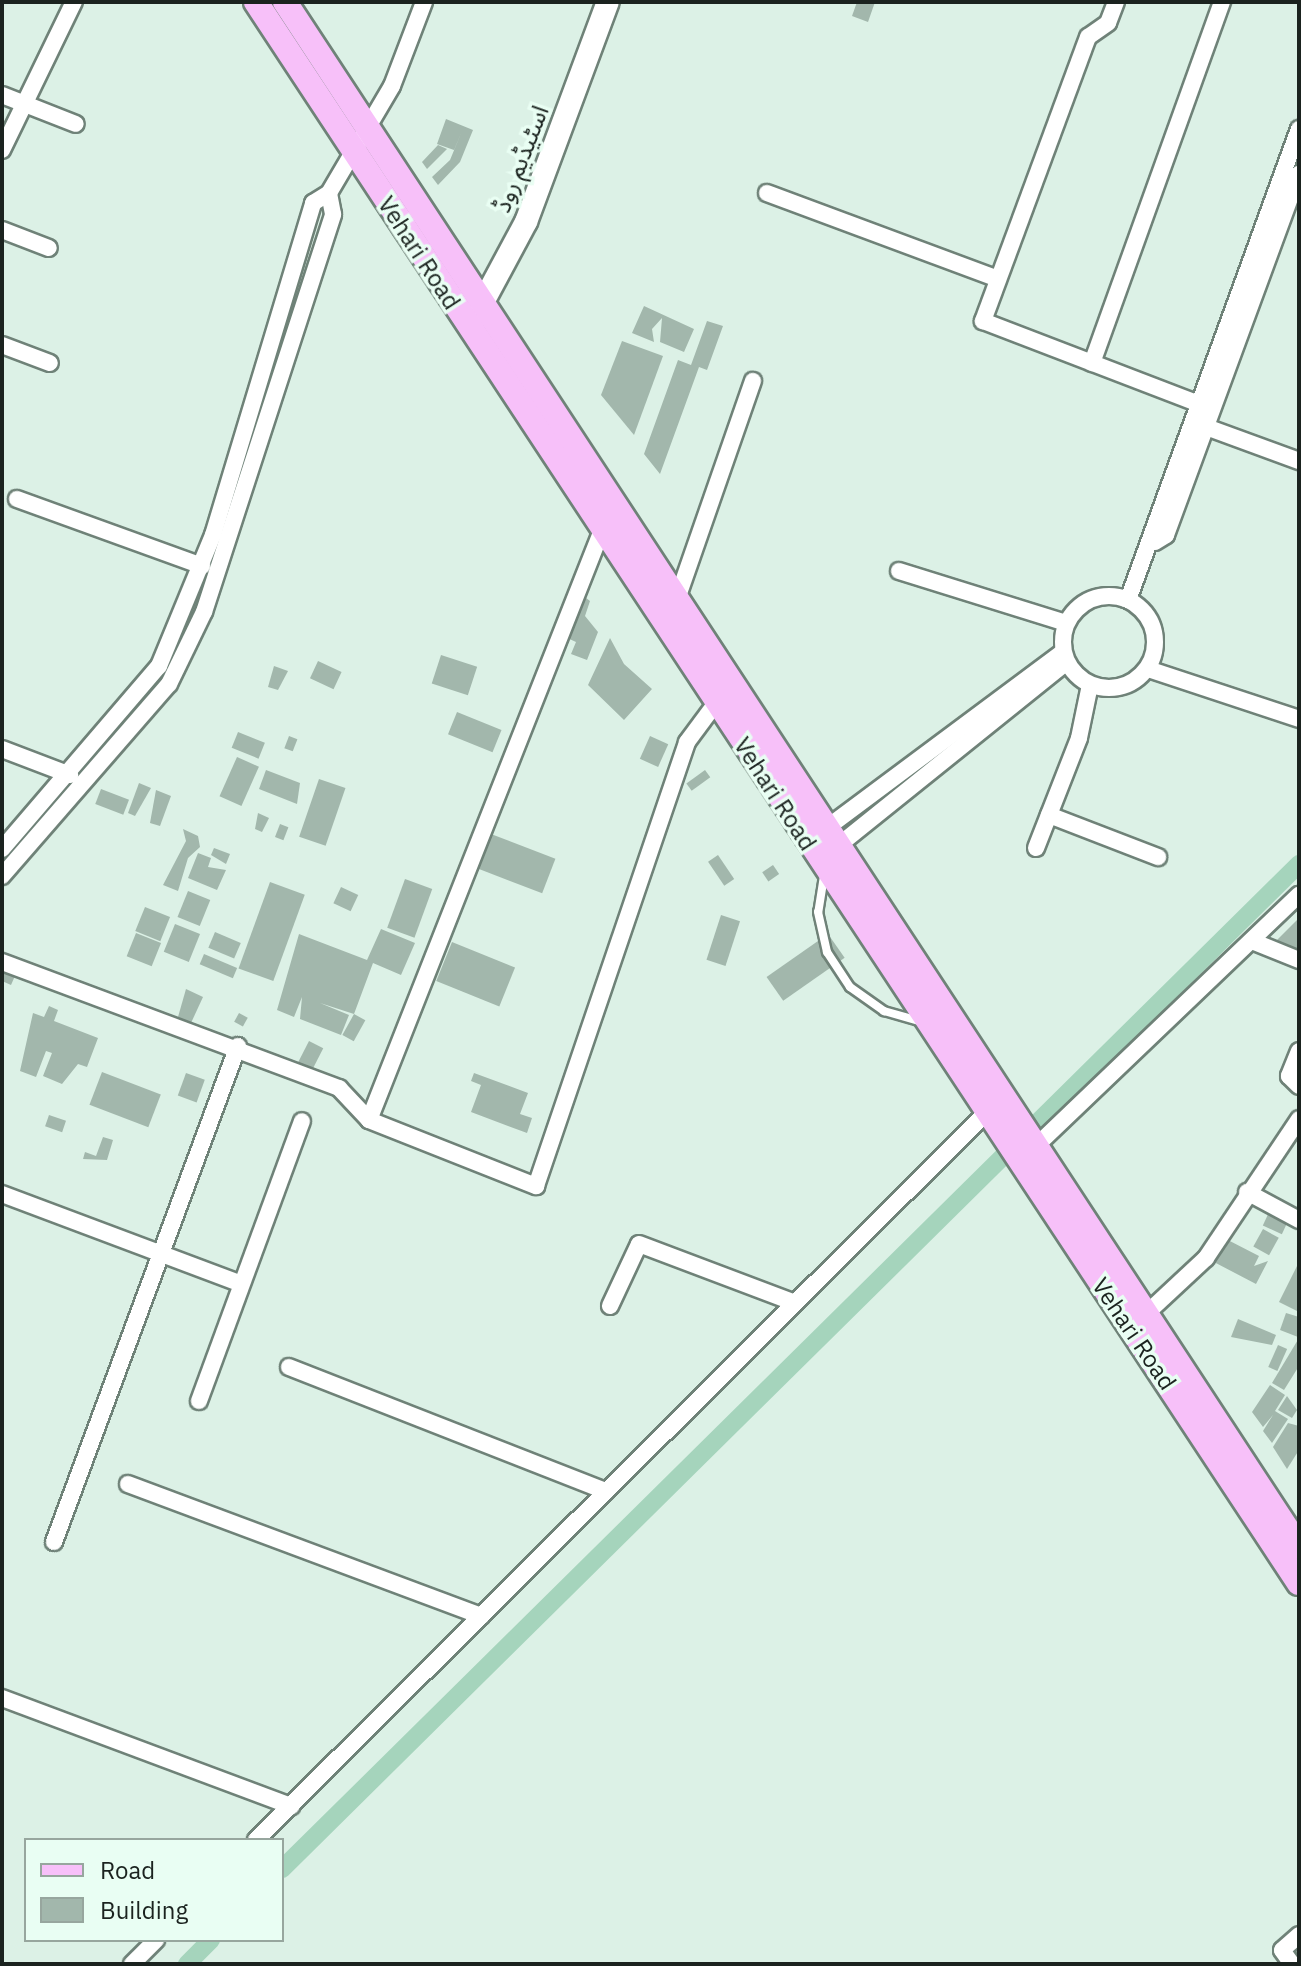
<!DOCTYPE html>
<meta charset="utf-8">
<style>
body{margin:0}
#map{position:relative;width:1301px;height:1966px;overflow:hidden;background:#dcf1e6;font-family:"IBM Plex Sans","Noto Sans Arabic",sans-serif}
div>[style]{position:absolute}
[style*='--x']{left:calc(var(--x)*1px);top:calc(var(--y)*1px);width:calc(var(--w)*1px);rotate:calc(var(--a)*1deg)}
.canal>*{height:18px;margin:-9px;padding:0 9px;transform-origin:9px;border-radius:9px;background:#a5d4bc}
.building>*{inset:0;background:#a2b7ac;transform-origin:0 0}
.roads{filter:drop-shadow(2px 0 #6f8278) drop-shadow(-2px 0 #6f8278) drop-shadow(0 2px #6f8278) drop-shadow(0 -2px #6f8278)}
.lane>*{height:8px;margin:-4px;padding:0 4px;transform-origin:4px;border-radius:4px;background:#fff}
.street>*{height:16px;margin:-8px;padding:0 8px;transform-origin:8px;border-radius:8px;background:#fff}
.street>.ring{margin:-8px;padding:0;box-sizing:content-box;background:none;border:16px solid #fff;border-radius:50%}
.secondary>*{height:22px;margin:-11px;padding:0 11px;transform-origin:11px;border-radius:11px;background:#fff}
.primary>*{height:24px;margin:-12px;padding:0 12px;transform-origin:12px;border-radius:12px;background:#f7c0f9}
span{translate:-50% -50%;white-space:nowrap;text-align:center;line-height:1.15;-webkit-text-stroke:7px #e9fef3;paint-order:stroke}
.street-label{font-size:24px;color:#1b231f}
.frame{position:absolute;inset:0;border:4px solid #1b231f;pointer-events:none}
.legend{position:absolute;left:24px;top:1838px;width:260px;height:104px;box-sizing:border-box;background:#e9fef3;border:2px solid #97a69e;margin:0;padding:10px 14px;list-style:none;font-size:24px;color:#1b231f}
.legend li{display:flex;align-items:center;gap:16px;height:40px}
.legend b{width:40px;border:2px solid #97a69e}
</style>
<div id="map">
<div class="canal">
<div style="--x:282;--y:1869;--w:1430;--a:-44.66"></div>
<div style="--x:187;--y:1964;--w:34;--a:-45"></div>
</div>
<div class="building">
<div style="clip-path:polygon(857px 2px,875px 2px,868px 22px,852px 16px)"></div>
<div style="clip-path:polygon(446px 119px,473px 130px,460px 162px,438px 185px,432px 177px,450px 160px,462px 131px,454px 150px,437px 144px)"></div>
<div style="clip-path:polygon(438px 145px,447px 149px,427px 169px,422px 162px)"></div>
<div style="clip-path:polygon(644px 306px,694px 329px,684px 352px,660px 342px,662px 318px,652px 329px,654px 342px,632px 333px)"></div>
<div style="clip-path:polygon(707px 321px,723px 326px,707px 370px,699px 367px,660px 474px,644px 454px,678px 360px,691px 365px)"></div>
<div style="clip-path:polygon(622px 341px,663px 356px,634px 435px,601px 395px)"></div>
<div style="clip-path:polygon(582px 595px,590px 601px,585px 616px,598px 632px,587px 660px,571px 654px,576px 642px,565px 637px)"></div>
<div style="clip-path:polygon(610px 638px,624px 664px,652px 689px,624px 720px,588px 685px)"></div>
<div style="left:441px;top:655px;width:38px;height:30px;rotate:18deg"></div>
<div style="left:318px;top:661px;width:26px;height:19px;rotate:25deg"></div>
<div style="clip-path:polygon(274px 666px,288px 671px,278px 690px,268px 687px)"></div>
<div style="left:457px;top:712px;width:48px;height:24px;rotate:22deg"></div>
<div style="left:238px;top:732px;width:29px;height:17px;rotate:22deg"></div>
<div style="left:289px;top:736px;width:9px;height:13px;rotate:21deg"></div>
<div style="left:650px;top:736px;width:20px;height:25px;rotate:24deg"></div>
<div style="left:237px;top:757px;width:24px;height:43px;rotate:24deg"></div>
<div style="clip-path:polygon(266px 770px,300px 783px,297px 804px,259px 789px)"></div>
<div style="left:705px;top:770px;width:9px;height:23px;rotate:54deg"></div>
<div style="left:319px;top:779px;width:28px;height:61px;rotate:19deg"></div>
<div style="clip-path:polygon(139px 783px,151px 788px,135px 816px,128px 813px)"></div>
<div style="left:101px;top:789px;width:30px;height:16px;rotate:21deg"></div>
<div style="clip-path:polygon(156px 790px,171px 796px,160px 826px,150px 823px)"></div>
<div style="clip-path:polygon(258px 813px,269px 818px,262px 832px,255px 829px)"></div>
<div style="left:280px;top:824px;width:9px;height:14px;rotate:21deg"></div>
<div style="clip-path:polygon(183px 829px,198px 836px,200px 847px,188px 858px,178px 891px,163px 885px,186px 841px)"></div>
<div style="left:491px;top:834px;width:69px;height:37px;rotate:21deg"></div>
<div style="clip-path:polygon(214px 848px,230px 854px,226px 864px,211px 855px)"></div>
<div style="clip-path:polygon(198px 853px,211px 858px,208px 867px,226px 870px,217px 890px,188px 878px)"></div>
<div style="left:718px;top:855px;width:29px;height:12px;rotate:56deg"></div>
<div style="left:773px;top:865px;width:11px;height:13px;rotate:56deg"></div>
<div style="left:405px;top:879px;width:29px;height:52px;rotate:20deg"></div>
<div style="left:270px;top:882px;width:37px;height:92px;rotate:20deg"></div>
<div style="left:341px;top:887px;width:19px;height:18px;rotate:25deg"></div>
<div style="left:188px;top:891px;width:24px;height:28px;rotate:22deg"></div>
<div style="left:145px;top:907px;width:27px;height:26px;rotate:22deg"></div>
<div style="left:721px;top:915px;width:20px;height:47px;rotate:18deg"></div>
<div style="clip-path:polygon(1299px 918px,1299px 952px,1275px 942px)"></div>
<div style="left:175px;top:924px;width:27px;height:30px;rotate:22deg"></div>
<div style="clip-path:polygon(381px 929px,415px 943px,401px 975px,373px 963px,354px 1014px,320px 1003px,349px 1015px,341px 1035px,300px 1019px,302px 997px,294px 1017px,277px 1010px,299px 934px,367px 960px)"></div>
<div style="left:215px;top:932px;width:28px;height:17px;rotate:23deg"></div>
<div style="left:136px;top:933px;width:27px;height:25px;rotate:22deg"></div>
<div style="left:828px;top:934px;width:29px;height:75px;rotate:55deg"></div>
<div style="left:452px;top:942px;width:68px;height:42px;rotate:22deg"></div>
<div style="left:204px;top:954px;width:36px;height:11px;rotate:23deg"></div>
<div style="clip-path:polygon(2px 962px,18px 969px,11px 985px,2px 981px)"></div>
<div style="clip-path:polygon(186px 989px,203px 997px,191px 1023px,178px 1017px)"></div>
<div style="clip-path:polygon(49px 1006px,58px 1010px,54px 1021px,98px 1038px,87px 1067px,78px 1064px,62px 1084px,43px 1076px,52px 1053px,46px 1051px,36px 1077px,20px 1071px,33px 1013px,44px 1017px)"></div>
<div style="left:239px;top:1013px;width:10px;height:10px;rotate:29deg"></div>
<div style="left:354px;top:1014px;width:13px;height:24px;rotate:29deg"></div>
<div style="left:309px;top:1041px;width:16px;height:25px;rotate:27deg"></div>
<div style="left:102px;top:1072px;width:63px;height:35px;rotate:21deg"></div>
<div style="left:186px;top:1073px;width:20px;height:24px;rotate:20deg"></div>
<div style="clip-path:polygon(474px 1073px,528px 1093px,520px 1114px,532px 1118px,527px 1133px,471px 1112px,481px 1085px,471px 1081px)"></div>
<div style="left:49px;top:1115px;width:18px;height:12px;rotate:19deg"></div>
<div style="clip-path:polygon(103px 1137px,113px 1140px,107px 1160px,83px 1159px,85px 1152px,96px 1156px)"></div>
<div style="left:1270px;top:1210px;width:21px;height:17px;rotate:25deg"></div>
<div style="left:1263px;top:1229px;width:18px;height:20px;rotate:29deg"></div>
<div style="clip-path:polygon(1224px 1238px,1259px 1256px,1254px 1266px,1268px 1261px,1256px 1284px,1212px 1261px)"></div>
<div style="clip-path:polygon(1299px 1262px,1299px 1312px,1279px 1302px)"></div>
<div style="clip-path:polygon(1286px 1313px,1299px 1317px,1298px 1337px,1280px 1330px)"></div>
<div style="clip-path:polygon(1238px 1319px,1276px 1335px,1272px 1345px,1231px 1337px)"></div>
<div style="clip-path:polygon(1299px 1338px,1299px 1366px,1284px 1390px,1272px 1383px)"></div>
<div style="left:1278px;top:1345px;width:10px;height:24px;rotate:24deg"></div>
<div style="clip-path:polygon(1270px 1385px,1285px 1395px,1275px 1411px,1288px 1419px,1272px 1443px,1263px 1431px,1273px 1415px,1263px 1427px,1252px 1412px)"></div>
<div style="clip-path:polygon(1287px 1396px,1297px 1410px,1292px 1418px,1278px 1410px)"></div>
<div style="clip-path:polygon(1288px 1423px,1299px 1426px,1299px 1450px,1287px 1469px,1273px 1447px)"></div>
</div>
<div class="roads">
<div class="lane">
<div style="--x:824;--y:876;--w:36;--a:99"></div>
<div style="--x:818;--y:912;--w:41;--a:77.3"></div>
<div style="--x:827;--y:952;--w:42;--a:56.7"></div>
<div style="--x:850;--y:987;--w:42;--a:35.2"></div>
<div style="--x:884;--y:1011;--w:37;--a:16"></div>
</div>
<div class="street">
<div style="--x:1116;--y:2;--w:22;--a:111"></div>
<div style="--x:1108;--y:23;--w:24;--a:145"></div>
<div style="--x:1088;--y:37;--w:303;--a:110.3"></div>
<div style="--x:983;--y:321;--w:231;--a:21"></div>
<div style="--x:2;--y:95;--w:79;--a:21.4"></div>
<div style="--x:2;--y:150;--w:165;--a:-64.1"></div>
<div style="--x:767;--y:193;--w:243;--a:20.4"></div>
<div style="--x:2;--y:230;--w:50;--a:21"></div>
<div style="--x:2;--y:345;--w:51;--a:20.6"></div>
<div style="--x:1092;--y:363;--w:384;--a:-70.2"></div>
<div style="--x:1198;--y:424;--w:108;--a:20.1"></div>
<div style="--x:17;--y:499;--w:197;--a:19.9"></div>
<div style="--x:1155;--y:542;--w:13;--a:-32"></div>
<div style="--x:1166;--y:535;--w:385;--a:-69.8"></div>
<div style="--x:899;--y:571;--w:175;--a:17.3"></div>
<div class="ring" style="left:1063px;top:596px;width:76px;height:76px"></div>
<div style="--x:677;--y:599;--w:231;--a:-70.8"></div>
<div style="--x:1128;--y:600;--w:501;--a:-70.05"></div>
<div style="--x:1148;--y:669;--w:159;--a:18.3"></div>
<div style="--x:2;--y:749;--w:73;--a:20.9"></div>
<div style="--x:1049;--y:815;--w:117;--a:21.1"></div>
<div style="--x:828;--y:827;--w:293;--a:-36.7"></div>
<div style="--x:839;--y:845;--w:287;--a:-38.8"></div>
<div style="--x:1036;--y:848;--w:118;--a:-68.6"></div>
<div style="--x:1079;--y:738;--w:54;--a:-78.3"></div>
<div style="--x:2;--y:849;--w:241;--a:-49.4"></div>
<div style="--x:159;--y:666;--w:142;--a:-67.6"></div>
<div style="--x:213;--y:535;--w:347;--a:-73.2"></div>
<div style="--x:313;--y:203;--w:19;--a:-32"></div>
<div style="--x:329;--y:193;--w:124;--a:-59.5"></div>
<div style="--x:392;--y:86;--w:90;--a:-69.1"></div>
<div style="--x:2;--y:876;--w:254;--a:-49"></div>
<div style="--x:169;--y:684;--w:80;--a:-64.1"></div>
<div style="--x:204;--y:612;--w:418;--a:-72"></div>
<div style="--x:333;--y:214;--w:21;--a:-101"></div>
<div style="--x:1252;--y:941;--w:51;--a:22"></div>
<div style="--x:2;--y:962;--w:360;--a:20.5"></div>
<div style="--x:339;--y:1088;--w:44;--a:46.8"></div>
<div style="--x:369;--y:1120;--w:180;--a:21.6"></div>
<div style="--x:536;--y:1186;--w:469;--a:-71.2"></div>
<div style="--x:687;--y:742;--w:49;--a:-53.4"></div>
<div style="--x:1299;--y:1051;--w:27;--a:112"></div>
<div style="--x:1289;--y:1076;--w:14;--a:45"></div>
<div style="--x:369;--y:1120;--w:634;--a:-68.45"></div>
<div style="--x:1035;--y:1147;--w:365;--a:-43.7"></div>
<div style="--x:1247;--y:1192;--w:59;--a:28.3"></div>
<div style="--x:2;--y:1194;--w:253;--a:20.6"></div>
<div style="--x:610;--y:1306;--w:68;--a:-64.9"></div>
<div style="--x:639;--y:1244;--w:167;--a:20.7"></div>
<div style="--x:1146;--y:1314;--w:82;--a:-43"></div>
<div style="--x:1206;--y:1258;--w:167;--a:-56.2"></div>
<div style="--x:289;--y:1367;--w:340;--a:21.4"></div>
<div style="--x:199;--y:1401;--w:298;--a:-69.8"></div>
<div style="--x:128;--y:1484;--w:377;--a:20.5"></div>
<div style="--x:54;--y:1542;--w:529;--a:-69.65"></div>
<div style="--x:2;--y:1698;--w:309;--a:20.5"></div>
<div style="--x:256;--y:1840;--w:1032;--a:-44.88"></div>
<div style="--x:132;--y:1964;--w:34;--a:-45"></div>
<div style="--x:1292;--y:1964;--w:17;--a:-126"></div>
<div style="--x:1282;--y:1950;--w:23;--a:-41"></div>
</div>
<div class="secondary">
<div style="--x:475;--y:317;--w:108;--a:-61.8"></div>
<div style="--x:526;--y:222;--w:235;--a:-69.6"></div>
</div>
<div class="primary">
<div style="--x:256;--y:2;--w:1894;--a:56.59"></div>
<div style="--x:285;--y:2;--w:1848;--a:56.72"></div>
</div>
</div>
<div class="street-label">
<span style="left:521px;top:159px;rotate:-69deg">اسٹیڈیم روڈ</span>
<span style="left:419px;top:253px;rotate:57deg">Vehari Road</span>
<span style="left:775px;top:794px;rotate:57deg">Vehari Road</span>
<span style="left:1134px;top:1334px;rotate:56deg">Vehari Road</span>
</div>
<div class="frame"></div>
<ul class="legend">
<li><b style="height:10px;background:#f7c0f9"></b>Road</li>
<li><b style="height:22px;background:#a2b7ac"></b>Building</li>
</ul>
</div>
